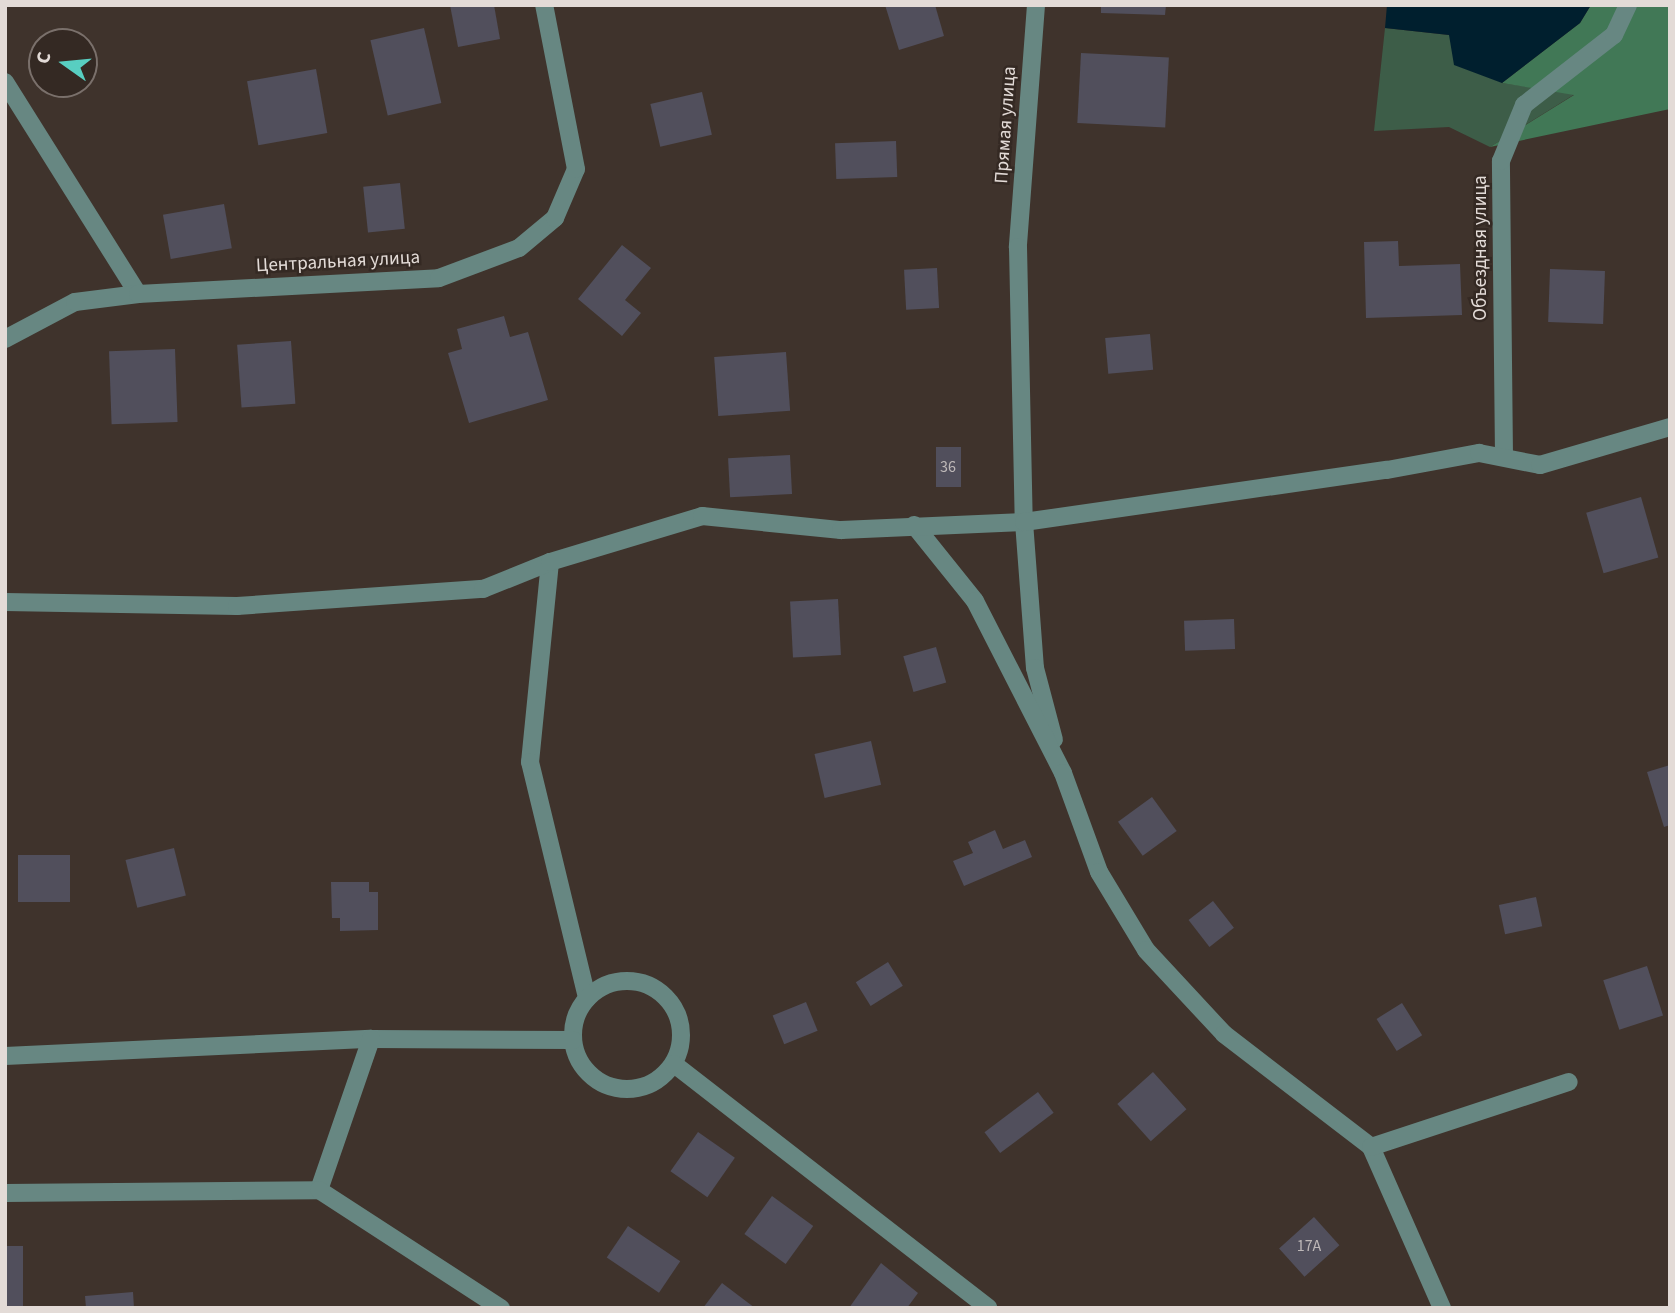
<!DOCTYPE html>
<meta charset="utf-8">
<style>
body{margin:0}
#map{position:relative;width:1675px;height:1313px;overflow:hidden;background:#3f332c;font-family:"Source Sans 3",sans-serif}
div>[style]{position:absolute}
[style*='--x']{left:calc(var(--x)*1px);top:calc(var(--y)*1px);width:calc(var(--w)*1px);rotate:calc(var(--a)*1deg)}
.green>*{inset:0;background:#3d5d48}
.forest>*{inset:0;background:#417856}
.water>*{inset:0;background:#001f2e}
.building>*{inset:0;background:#514f5c;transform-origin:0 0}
.minor>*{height:18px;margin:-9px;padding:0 9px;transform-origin:9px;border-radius:9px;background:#678782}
.minor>.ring{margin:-9px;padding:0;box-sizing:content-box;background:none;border:18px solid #678782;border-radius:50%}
span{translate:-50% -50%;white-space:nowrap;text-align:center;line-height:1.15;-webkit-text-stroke:5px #342923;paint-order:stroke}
.number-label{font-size:16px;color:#beb8b8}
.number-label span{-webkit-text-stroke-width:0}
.street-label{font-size:19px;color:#e3dbd7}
.frame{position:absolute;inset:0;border:7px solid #e3dbd7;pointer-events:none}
.north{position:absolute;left:28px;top:28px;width:70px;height:70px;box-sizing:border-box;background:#342923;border:2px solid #7a706b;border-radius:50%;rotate:285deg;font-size:19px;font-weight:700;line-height:28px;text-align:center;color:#e3dbd7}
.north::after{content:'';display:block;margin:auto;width:24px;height:32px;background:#58cec1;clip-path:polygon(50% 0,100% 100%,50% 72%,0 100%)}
</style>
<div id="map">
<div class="green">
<div style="clip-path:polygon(1385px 28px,1449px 35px,1502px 83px,1575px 94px,1490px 147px,1449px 127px,1374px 131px)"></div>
</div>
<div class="forest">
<div style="clip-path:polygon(1591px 5px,1670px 5px,1670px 109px,1490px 147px,1574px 95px,1502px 83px,1580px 23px)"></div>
</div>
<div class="water">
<div style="clip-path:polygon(1387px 5px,1591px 5px,1580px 23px,1502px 83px,1454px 65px,1449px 35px,1385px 28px)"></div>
</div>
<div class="building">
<div style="clip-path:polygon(450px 5px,494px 5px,500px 39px,458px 47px)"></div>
<div style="clip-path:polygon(885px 5px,935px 5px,944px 36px,899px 50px)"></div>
<div style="clip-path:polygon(1101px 5px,1166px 5px,1165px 15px,1101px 13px)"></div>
<div style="left:424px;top:28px;width:77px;height:55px;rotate:77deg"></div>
<div style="left:1081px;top:53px;width:88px;height:70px;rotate:3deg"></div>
<div style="left:316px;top:69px;width:65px;height:70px;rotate:80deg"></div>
<div style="left:702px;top:92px;width:44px;height:53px;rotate:77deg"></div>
<div style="left:896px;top:141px;width:36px;height:61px;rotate:88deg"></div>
<div style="left:400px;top:183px;width:46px;height:37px;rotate:84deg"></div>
<div style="left:224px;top:204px;width:45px;height:62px;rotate:80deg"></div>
<div style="clip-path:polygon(1398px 241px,1399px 266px,1460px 264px,1462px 315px,1366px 318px,1364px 242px)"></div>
<div style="clip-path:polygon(622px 245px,651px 268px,625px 300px,641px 313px,622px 336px,578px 299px)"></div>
<div style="left:937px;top:268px;width:40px;height:33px;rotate:87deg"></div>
<div style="left:1550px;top:269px;width:55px;height:53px;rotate:2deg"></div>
<div style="clip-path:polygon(504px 316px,510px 337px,528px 332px,548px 400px,469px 423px,448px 353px,462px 349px,457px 329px)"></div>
<div style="left:1150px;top:334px;width:36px;height:45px;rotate:85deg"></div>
<div style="left:291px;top:341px;width:63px;height:54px;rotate:86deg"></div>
<div style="left:175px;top:349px;width:73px;height:66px;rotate:88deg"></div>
<div style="left:786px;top:352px;width:59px;height:72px;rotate:86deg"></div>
<div style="left:936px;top:447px;width:25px;height:40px"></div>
<div style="left:790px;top:455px;width:39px;height:62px;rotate:87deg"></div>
<div style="left:1641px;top:497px;width:63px;height:57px;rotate:74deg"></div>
<div style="left:838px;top:599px;width:56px;height:48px;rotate:87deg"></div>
<div style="left:1234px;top:619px;width:30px;height:50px;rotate:88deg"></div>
<div style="left:936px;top:647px;width:37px;height:34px;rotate:74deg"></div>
<div style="left:871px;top:741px;width:45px;height:58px;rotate:77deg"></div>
<div style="clip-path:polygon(1670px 765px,1670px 825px,1664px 827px,1647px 772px)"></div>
<div style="left:1152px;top:797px;width:42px;height:42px;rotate:54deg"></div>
<div style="clip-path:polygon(995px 830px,1003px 849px,1025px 840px,1032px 857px,964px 886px,953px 861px,973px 853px,968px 842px)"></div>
<div style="left:174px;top:848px;width:49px;height:50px;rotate:76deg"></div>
<div style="left:18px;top:855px;width:52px;height:47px"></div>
<div style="clip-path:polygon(331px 882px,369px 882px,369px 892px,378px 892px,378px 930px,340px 931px,340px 918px,332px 918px)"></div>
<div style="left:1536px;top:897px;width:30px;height:38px;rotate:78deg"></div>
<div style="left:1213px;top:901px;width:34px;height:31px;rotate:52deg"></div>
<div style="left:888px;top:962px;width:28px;height:38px;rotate:58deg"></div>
<div style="left:1647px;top:966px;width:52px;height:46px;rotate:72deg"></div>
<div style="left:806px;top:1002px;width:31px;height:36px;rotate:68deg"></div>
<div style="left:1402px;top:1003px;width:38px;height:30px;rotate:58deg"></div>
<div style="left:1153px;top:1072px;width:50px;height:48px;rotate:48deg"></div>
<div style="left:1038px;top:1092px;width:26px;height:67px;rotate:53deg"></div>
<div style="left:698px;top:1132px;width:45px;height:48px;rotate:35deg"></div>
<div style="left:772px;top:1196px;width:51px;height:47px;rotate:36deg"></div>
<div style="left:1314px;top:1217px;width:38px;height:47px;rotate:48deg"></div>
<div style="left:628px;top:1226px;width:63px;height:38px;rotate:34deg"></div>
<div style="left:5px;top:1246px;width:18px;height:62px"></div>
<div style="clip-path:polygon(881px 1263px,918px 1293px,907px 1308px,849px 1308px)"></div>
<div style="clip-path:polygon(722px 1283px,755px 1308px,703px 1308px)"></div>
<div style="clip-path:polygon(133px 1292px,134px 1308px,86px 1308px,85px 1296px)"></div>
</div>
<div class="minor">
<div style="--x:1036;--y:5;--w:243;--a:94.3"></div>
<div style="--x:1018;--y:247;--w:275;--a:88.8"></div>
<div style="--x:1024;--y:522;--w:146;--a:85.7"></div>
<div style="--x:1035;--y:668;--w:74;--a:75.2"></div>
<div style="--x:5;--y:82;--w:250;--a:57.9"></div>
<div style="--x:5;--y:339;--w:79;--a:-27.9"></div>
<div style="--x:75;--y:302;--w:64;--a:-7.2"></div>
<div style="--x:138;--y:294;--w:301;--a:-3"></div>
<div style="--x:439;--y:278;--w:85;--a:-20.6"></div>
<div style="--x:519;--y:248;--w:47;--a:-39.8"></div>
<div style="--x:555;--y:218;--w:53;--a:-66.8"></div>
<div style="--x:576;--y:169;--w:167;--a:-101"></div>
<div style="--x:1504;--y:457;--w:296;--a:-90.6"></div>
<div style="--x:1501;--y:161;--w:61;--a:-67.7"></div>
<div style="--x:1524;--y:105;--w:114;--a:-37.9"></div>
<div style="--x:1614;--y:35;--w:33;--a:-65"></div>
<div style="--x:914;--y:525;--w:97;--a:51.2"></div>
<div style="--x:975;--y:601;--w:193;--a:62.9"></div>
<div style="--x:1063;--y:773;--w:105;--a:70"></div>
<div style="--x:1099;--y:872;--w:91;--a:58.9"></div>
<div style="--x:1146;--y:950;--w:115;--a:47.1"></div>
<div style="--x:1224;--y:1034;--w:185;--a:37.5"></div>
<div style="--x:1371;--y:1147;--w:176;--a:66.2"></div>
<div style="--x:550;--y:562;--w:201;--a:95.7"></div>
<div style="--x:530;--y:762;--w:243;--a:76.4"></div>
<div style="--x:5;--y:602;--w:232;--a:1"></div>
<div style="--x:237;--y:606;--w:247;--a:-4"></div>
<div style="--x:483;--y:589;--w:72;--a:-21.9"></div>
<div style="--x:550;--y:562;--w:159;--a:-16.8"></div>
<div style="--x:702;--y:516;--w:140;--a:5.8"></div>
<div style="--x:841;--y:530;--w:183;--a:-2.5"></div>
<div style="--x:1024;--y:522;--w:367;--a:-8.2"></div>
<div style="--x:1387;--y:470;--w:94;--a:-10.5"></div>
<div style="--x:1479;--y:453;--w:62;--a:11.1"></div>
<div style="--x:1540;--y:465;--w:135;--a:-16.3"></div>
<div class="ring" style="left:573px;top:981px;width:90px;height:90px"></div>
<div style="--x:5;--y:1056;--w:366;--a:-2.7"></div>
<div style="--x:371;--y:1039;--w:202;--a:0.3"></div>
<div style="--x:674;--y:1064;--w:398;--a:37.8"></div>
<div style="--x:1371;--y:1147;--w:208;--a:-18.2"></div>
<div style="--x:319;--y:1190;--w:160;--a:-71"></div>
<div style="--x:5;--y:1193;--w:314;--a:-0.5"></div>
<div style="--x:319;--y:1190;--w:217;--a:33"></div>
</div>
<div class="number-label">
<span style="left:948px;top:467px">36</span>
<span style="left:1309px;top:1246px">17А</span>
</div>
<div class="street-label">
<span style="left:1006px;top:125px;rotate:-86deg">Прямая улица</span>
<span style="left:1481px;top:248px;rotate:-90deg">Объездная улица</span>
<span style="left:338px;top:262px;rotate:-3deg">Центральная улица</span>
</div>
<div class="frame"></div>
<div class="north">С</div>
</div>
